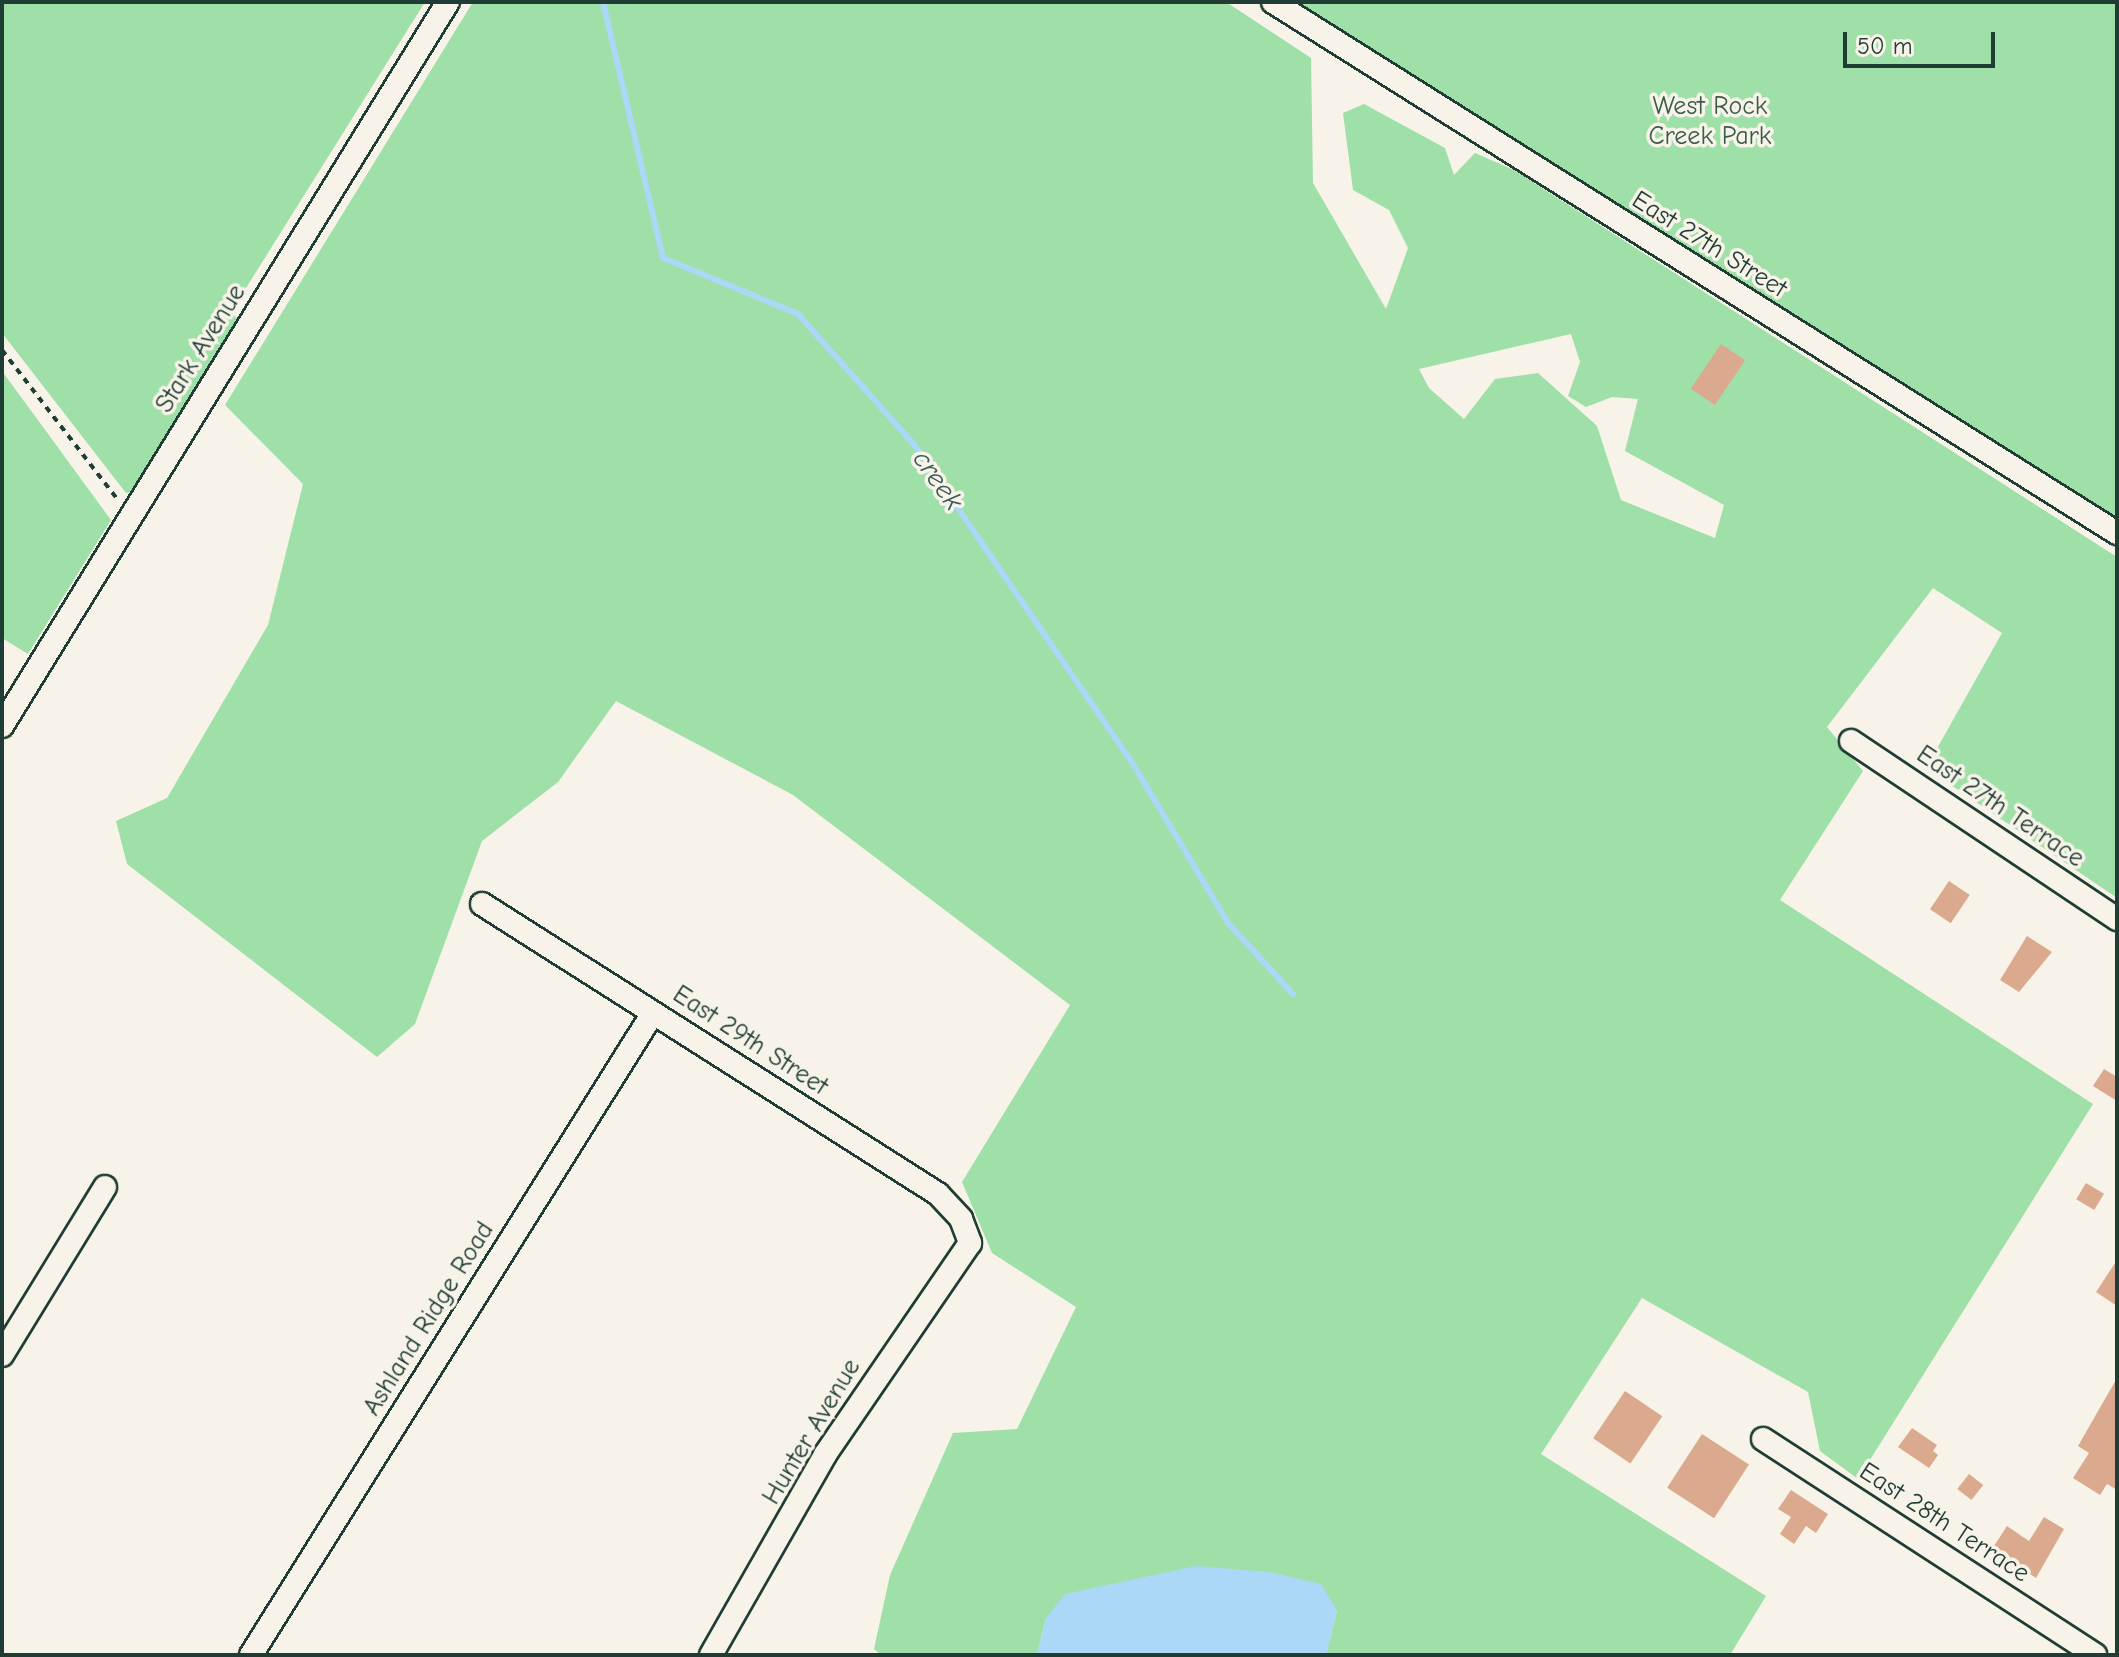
<!DOCTYPE html>
<style>
body{margin:0}
#map{position:relative;width:2119px;height:1657px;overflow:hidden;background:#f7f3e8;font-family:"Comic Neue",sans-serif}
div>[style]{position:absolute}
[style*='--x']{left:calc(var(--x)*1px);top:calc(var(--y)*1px);width:calc(var(--w)*1px);rotate:calc(var(--a)*1deg)}
.green>*{inset:0;background:#9fdfa8}
.water>*{inset:0;background:#abd8f7}
.stream>*{height:6px;margin:-3px;padding:0 3px;transform-origin:3px;border-radius:3px;background:#abd8f7}
.building>*{inset:0;background:#dbaa8e;transform-origin:0 0}
.path>*{height:4px;margin-top:-2px;transform-origin:0;background:repeating-linear-gradient(90deg,#1f3d34 0 6px,transparent 0 12px)}
.roads{filter:drop-shadow(2px 0 #1f3d34) drop-shadow(-2px 0 #1f3d34) drop-shadow(0 2px #1f3d34) drop-shadow(0 -2px #1f3d34)}
.street>*{height:22px;margin:-11px;padding:0 11px;transform-origin:11px;border-radius:11px;background:#f7f3e8}
span{translate:-50% -50%;white-space:nowrap;text-align:center;line-height:1.15;-webkit-text-stroke:7px #f7f3e8;paint-order:stroke}
.park-label{font-size:26px;color:#395d4b}
.street-label{font-size:26px;color:#1f3d34}
.water-label{font-size:28px;color:#3b5c5b;font-style:italic}
.frame{position:absolute;inset:0;border:4px solid #1f3d34;pointer-events:none}
.scale{position:absolute;left:1843px;top:32px;width:152px;height:36px;box-sizing:border-box;border:4px solid #1f3d34;border-top:0;padding-left:10px;font-size:24px;line-height:28px;white-space:nowrap;color:#1f3d34;-webkit-text-stroke:6px #f7f3e8;paint-order:stroke}
</style>
<div id="map">
<div class="green">
<div style="clip-path:polygon(2px 2px,425px 2px,231px 312px,239px 321px,135px 491px,126px 493px,2px 333px)"></div>
<div style="clip-path:polygon(evenodd,473px 2px,1226px 2px,1311px 58px,1313px 183px,1386px 309px,1408px 248px,1389px 210px,1353px 190px,1343px 113px,1364px 104px,1445px 148px,1454px 175px,1475px 153px,1514px 170px,2117px 557px,2117px 898px,1926px 768px,2002px 633px,1933px 588px,1827px 727px,1863px 771px,1780px 900px,2093px 1104px,1858px 1479px,1820px 1451px,1808px 1392px,1642px 1298px,1541px 1454px,1766px 1596px,1730px 1655px,1326px 1655px,1337px 1610px,1046px 1618px,1037px 1655px,881px 1655px,874px 1649px,890px 1575px,953px 1433px,1017px 1429px,1076px 1307px,992px 1253px,962px 1182px,1070px 1005px,793px 795px,616px 701px,558px 782px,482px 841px,415px 1024px,377px 1057px,127px 864px,116px 821px,167px 798px,268px 625px,303px 484px,225px 405px,473px 2px,1571px 334px,1580px 362px,1568px 396px,1586px 407px,1612px 397px,1638px 399px,1625px 451px,1724px 505px,1715px 538px,1621px 500px,1597px 426px,1538px 373px,1495px 379px,1464px 419px,1429px 388px,1419px 369px,1571px 334px)"></div>
<div style="clip-path:polygon(2117px 2px,2117px 518px,1296px 3px,1297px 2px)"></div>
<div style="clip-path:polygon(2px 371px,111px 520px,28px 654px,2px 638px)"></div>
</div>
<div class="water">
<div style="clip-path:polygon(1196px 1566px,1269px 1572px,1321px 1584px,1337px 1610px,1326px 1655px,1037px 1655px,1046px 1618px,1065px 1594px)"></div>
</div>
<div class="stream">
<div style="--x:603;--y:2;--w:263;--a:76.8"></div>
<div style="--x:663;--y:258;--w:146;--a:22.5"></div>
<div style="--x:798;--y:314;--w:178;--a:48.4"></div>
<div style="--x:916;--y:447;--w:384;--a:55.6"></div>
<div style="--x:1133;--y:764;--w:185;--a:59.1"></div>
<div style="--x:1228;--y:923;--w:96;--a:47.5"></div>
</div>
<div class="building">
<div style="left:1721px;top:344px;width:29px;height:54px;rotate:34deg"></div>
<div style="left:1949px;top:881px;width:25px;height:34px;rotate:34deg"></div>
<div style="clip-path:polygon(2027px 936px,2052px 952px,2019px 992px,2000px 980px)"></div>
<div style="clip-path:polygon(2104px 1069px,2117px 1077px,2117px 1101px,2093px 1086px)"></div>
<div style="left:2086px;top:1183px;width:21px;height:19px;rotate:31deg"></div>
<div style="clip-path:polygon(2117px 1260px,2117px 1306px,2096px 1292px)"></div>
<div style="clip-path:polygon(2117px 1378px,2117px 1490px,2107px 1484px,2100px 1495px,2073px 1478px,2089px 1453px,2078px 1446px)"></div>
<div style="left:1625px;top:1391px;width:45px;height:57px;rotate:34deg"></div>
<div style="clip-path:polygon(1912px 1428px,1937px 1445px,1933px 1451px,1938px 1455px,1929px 1468px,1898px 1447px)"></div>
<div style="left:1702px;top:1434px;width:56px;height:64px;rotate:33deg"></div>
<div style="left:1969px;top:1474px;width:18px;height:19px;rotate:38deg"></div>
<div style="clip-path:polygon(1791px 1490px,1828px 1514px,1816px 1533px,1806px 1526px,1794px 1544px,1780px 1534px,1791px 1517px,1778px 1509px)"></div>
<div style="clip-path:polygon(2044px 1517px,2064px 1529px,2036px 1578px,1992px 1549px,2007px 1526px,2029px 1541px)"></div>
</div>
<div class="path">
<div style="--x:2;--y:350;--w:190;--a:52.3"></div>
</div>
<div class="roads">
<div class="street">
<div style="--x:1273;--y:2;--w:997;--a:32.18"></div>
<div style="--x:2;--y:726;--w:850;--a:-58.37"></div>
<div style="--x:1851;--y:741;--w:320;--a:33.8"></div>
<div style="--x:482;--y:904;--w:540;--a:32.45"></div>
<div style="--x:938;--y:1194;--w:34;--a:47"></div>
<div style="--x:961;--y:1219;--w:26;--a:69"></div>
<div style="--x:970;--y:1243;--w:257;--a:124.4"></div>
<div style="--x:825;--y:1455;--w:230;--a:119.7"></div>
<div style="--x:2;--y:1355;--w:197;--a:-58.5"></div>
<div style="--x:1763;--y:1439;--w:396;--a:33"></div>
<div style="--x:251;--y:1655;--w:757;--a:-57.95"></div>
</div>
</div>
<div class="park-label">
<span style="left:1710px;top:122px">West Rock<br>Creek Park</span>
</div>
<div class="street-label">
<span style="left:1709px;top:245px;rotate:32deg">East 27th Street</span>
<span style="left:201px;top:349px;rotate:-58deg">Stark Avenue</span>
<span style="left:2000px;top:807px;rotate:34deg">East 27th Terrace</span>
<span style="left:750px;top:1041px;rotate:33deg">East 29th Street</span>
<span style="left:429px;top:1319px;rotate:-58deg">Ashland Ridge Road</span>
<span style="left:812px;top:1432px;rotate:-59deg">Hunter Avenue</span>
<span style="left:1944px;top:1523px;rotate:33deg">East 28th Terrace</span>
</div>
<div class="water-label">
<span style="left:938px;top:480px;rotate:55deg">creek</span>
</div>
<div class="frame"></div>
<div class="scale">50 m</div>
</div>
